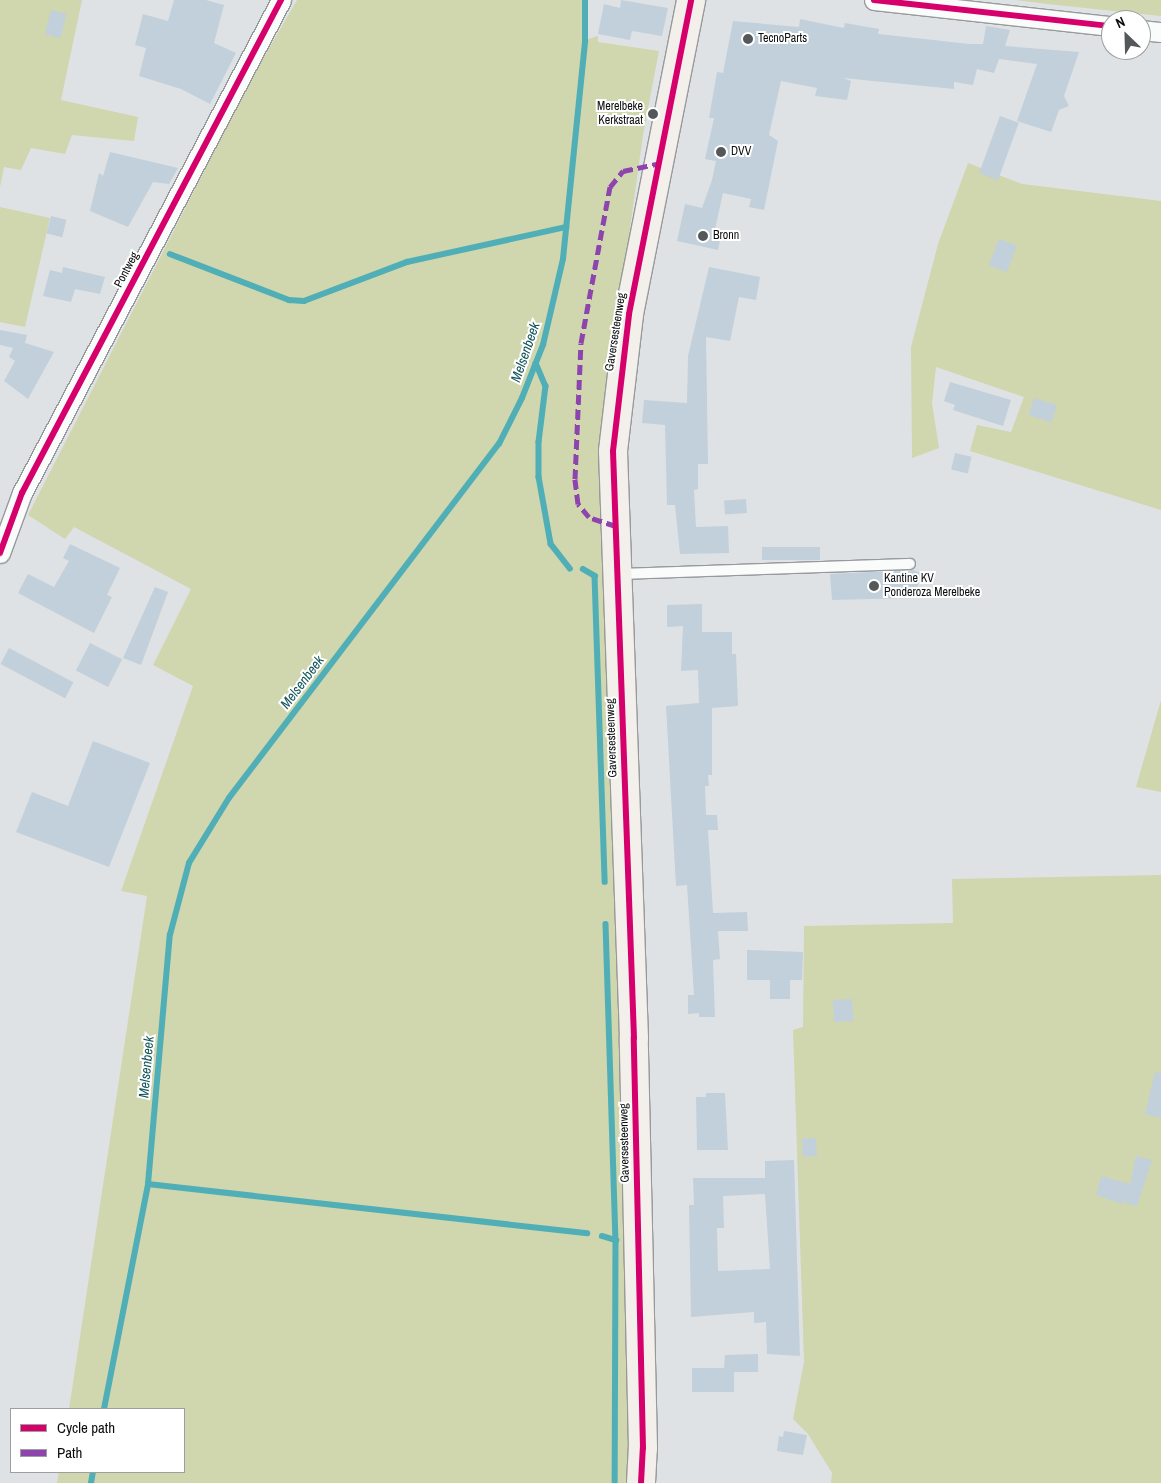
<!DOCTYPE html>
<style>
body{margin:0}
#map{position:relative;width:1161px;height:1483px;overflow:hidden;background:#dfe2e4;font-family:"Archivo Narrow",sans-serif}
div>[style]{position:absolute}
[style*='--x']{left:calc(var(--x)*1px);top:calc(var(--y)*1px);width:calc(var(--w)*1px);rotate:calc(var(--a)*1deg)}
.green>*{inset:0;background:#d0d6ae}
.stream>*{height:5.5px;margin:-2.75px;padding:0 2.75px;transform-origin:2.75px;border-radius:2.75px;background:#50aeb6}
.building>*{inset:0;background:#c1d0db;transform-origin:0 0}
.roads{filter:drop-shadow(1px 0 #97999b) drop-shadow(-1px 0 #97999b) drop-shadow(0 1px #97999b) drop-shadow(0 -1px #97999b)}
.lane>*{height:10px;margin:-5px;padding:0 5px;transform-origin:5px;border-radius:5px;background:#fafbfb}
.street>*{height:19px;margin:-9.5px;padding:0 9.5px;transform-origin:9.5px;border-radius:9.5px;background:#fafbfb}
.secondary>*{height:28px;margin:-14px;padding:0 14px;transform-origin:14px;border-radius:14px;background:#f3f0ec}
.quiet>*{height:5px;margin-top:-2.5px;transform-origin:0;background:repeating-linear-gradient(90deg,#8e44ad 0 10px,transparent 0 15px)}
.cycleway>*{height:6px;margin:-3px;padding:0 3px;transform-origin:3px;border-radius:3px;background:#d6006c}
.dots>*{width:14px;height:14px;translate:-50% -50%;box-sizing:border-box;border:2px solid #fff;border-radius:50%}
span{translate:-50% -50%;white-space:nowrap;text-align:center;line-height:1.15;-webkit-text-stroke:4px #fff;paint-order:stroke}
.poi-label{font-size:12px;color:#0b0d0e}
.left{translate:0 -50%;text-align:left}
.right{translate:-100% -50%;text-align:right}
.street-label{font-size:12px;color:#0b0d0e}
.water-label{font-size:14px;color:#14565c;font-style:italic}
.legend{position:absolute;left:10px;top:1408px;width:175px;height:65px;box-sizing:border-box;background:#fff;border:1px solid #9d9e9f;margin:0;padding:6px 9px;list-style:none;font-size:15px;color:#0b0d0e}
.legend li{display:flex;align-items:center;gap:10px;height:25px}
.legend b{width:25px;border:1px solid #9d9e9f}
.north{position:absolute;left:1101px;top:10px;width:50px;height:50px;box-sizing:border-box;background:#fff;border:1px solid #9d9e9f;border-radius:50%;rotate:336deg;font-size:14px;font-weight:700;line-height:20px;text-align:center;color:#0b0d0e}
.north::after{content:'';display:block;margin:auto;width:18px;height:22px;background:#555859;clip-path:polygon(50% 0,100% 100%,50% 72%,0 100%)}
</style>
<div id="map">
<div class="green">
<div style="clip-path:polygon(0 0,82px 0,61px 100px,138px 117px,134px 141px,72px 135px,65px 154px,31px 148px,21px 170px,4px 167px,0 187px)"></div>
<div style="clip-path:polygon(297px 0,585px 0,585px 40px,598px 36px,598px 42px,659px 51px,643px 135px,611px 365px,633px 1483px,57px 1483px,59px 1472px,184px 1472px,184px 1409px,69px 1409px,147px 896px,121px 891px,193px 686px,153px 665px,191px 589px,74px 527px,65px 539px,28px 515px,252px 78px)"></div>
<div style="clip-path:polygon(1016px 0,1161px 0,1161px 16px,1047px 4px)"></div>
<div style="clip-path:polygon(968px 163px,1022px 184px,1161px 201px,1161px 510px,970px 451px,977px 425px,1011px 432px,1024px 397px,936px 367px,932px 403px,939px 448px,912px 458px,911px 347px,938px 244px)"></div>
<div style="clip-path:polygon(0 207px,50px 218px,25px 327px,0 322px)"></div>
<div style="clip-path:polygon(1161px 700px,1161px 792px,1136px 787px)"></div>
<div style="clip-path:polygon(1161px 875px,1161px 1483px,831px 1483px,832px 1473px,808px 1434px,793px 1419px,804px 1362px,793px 1030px,803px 1027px,804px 926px,953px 923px,952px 879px)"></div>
</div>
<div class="stream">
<div style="--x:170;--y:254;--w:128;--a:21.1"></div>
<div style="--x:289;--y:300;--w:15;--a:4"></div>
<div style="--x:304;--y:301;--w:110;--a:-20.7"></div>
<div style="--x:407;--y:262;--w:163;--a:-12.4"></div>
<div style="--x:536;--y:363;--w:25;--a:67"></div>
<div style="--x:546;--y:386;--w:56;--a:97.1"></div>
<div style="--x:539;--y:442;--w:35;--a:90"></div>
<div style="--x:539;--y:477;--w:68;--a:79.8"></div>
<div style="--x:551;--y:544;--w:31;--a:52"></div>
<div style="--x:583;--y:569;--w:14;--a:30"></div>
<div style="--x:595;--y:576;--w:306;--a:88.1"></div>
<div style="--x:606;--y:924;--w:316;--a:88.2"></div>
<div style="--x:148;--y:1184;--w:442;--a:6.4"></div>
<div style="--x:602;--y:1236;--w:15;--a:16"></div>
<div style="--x:616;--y:1240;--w:243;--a:90.2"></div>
<div style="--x:104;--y:1409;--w:229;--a:-78.9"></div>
<div style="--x:148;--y:1184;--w:250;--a:-85"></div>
<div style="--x:170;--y:935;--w:74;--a:-75.2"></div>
<div style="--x:189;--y:863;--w:76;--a:-58.4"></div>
<div style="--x:229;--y:798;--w:445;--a:-52.7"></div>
<div style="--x:499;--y:444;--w:51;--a:-63.4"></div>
<div style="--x:522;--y:398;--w:57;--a:-68.4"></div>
<div style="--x:543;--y:345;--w:88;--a:-76.9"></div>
<div style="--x:563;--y:259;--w:219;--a:-84.2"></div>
<div style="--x:585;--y:41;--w:41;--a:-90"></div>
<div style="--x:91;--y:1483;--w:11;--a:-80"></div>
</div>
<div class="building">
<div style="clip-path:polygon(174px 0,206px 0,224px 5px,214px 43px,236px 53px,210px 104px,181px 89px,139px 76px,146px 48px,135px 45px,143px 14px,168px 21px)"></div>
<div style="clip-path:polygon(621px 0,668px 8px,662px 36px,632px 31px,630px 40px,598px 34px,604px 4px,620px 8px)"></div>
<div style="left:51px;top:10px;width:16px;height:25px;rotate:14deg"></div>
<div style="clip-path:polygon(800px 19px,844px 28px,845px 23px,879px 29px,878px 34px,970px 44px,983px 44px,986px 26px,1010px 30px,1005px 46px,1079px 52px,1064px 96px,1069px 106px,1059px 110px,1051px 132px,1017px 121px,1037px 64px,999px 59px,994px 73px,977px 69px,973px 85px,954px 82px,954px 89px,843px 78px,851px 81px,847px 100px,815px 96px,817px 88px,781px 81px,769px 135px,778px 141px,764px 210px,749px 207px,751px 199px,723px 193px,715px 229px,722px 231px,718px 250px,677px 241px,685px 204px,702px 208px,712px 180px,716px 161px,705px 159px,714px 118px,709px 118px,717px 72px,723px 73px,733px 21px,799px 27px)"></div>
<div style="left:1000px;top:116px;width:20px;height:61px;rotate:20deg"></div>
<div style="clip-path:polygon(110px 152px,178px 168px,169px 184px,153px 182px,128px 227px,90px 211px,99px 173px,103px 176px)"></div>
<div style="left:51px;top:216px;width:16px;height:18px;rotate:14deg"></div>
<div style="left:999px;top:239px;width:19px;height:28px;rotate:21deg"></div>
<div style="clip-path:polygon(63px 267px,105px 277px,100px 294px,75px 289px,71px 302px,43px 296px,50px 270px,62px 273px)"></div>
<div style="clip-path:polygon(709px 267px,760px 277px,756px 300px,739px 297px,730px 341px,706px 337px,708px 464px,698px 464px,698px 489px,694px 490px,696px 527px,728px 526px,729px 553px,680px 554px,675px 505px,667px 505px,665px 425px,642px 423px,644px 400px,687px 403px,688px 356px)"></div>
<div style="clip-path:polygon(0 330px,27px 335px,25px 343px,54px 352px,28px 399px,4px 381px,15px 361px,9px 357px,13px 348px,0 345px)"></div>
<div style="clip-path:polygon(950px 382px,1011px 400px,1003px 426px,953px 410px,955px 405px,944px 401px)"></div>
<div style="left:1034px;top:398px;width:24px;height:18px;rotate:17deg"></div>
<div style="left:955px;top:453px;width:17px;height:17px;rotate:13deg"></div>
<div style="left:746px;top:499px;width:14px;height:22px;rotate:86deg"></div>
<div style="clip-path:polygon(70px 544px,120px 568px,107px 595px,112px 597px,94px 633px,18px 593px,28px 574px,54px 587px,69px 561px,63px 558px)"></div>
<div style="left:820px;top:547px;width:13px;height:58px;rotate:90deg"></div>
<div style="clip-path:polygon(913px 570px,922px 573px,914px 598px,832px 600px,830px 574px)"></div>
<div style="clip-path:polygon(155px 587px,168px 592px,141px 665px,123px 658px)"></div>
<div style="clip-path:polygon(702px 604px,702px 632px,732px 632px,732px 654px,736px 654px,738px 706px,712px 708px,712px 775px,708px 775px,709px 786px,705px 786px,706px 815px,717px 815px,718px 830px,708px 830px,713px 913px,747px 912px,748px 931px,718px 931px,720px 959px,713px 960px,715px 1017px,699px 1017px,699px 1013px,688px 1014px,688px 995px,694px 995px,687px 885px,676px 886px,666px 706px,699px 703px,698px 670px,681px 671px,683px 626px,667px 627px,667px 605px)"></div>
<div style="left:90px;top:643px;width:36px;height:31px;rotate:27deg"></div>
<div style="left:9px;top:648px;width:73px;height:18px;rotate:28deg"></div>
<div style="clip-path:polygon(93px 741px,150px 763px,109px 867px,16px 832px,32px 792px,68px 806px)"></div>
<div style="clip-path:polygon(747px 950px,803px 952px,802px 980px,790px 980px,790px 999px,770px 999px,770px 980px,747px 980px)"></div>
<div style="left:852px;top:999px;width:22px;height:19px;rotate:87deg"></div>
<div style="clip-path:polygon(1155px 1072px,1161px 1073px,1161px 1118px,1145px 1114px)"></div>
<div style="clip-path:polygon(706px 1093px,725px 1093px,728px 1150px,697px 1150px,696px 1097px,706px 1097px)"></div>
<div style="left:816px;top:1138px;width:18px;height:14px;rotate:87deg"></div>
<div style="clip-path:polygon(1136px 1156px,1152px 1160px,1137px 1206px,1125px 1203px,1125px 1198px,1123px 1204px,1096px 1195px,1101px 1176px,1130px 1184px)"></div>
<div style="clip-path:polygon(evenodd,794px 1160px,800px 1356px,767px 1354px,766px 1322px,754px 1323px,754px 1312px,691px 1317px,689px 1205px,694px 1205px,693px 1178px,765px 1178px,765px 1161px,794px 1160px,765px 1194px,770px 1269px,718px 1271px,717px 1228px,724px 1228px,723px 1196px,765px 1194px)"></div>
<div style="clip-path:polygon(758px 1354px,758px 1372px,734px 1372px,734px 1392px,692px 1392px,692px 1368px,724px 1368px,725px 1355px)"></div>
<div style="clip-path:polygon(784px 1431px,807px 1435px,803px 1455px,777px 1451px,779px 1436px,783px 1437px)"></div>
</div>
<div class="roads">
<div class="lane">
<div style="--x:618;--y:574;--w:292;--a:-2"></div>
</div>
<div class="street">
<div style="--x:874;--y:0;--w:238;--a:6.3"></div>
<div style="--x:1141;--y:30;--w:20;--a:6"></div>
<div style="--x:0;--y:553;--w:64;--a:-69.9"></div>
<div style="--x:22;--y:493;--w:557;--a:-62.28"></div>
</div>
<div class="secondary">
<div style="--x:641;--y:1483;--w:35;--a:-87"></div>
<div style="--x:643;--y:1448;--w:410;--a:-91.3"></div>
<div style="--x:634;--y:1038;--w:587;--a:-92.05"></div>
<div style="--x:613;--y:451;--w:138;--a:-83.3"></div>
<div style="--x:629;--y:314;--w:320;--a:-78.8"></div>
</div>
</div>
<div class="quiet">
<div style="--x:616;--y:526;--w:28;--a:-162"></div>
<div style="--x:589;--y:517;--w:17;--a:-130"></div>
<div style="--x:578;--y:504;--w:25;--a:-97"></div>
<div style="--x:575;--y:479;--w:136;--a:-87.5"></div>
<div style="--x:581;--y:343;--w:159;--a:-79.5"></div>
<div style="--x:610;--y:187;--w:21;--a:-51"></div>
<div style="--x:623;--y:171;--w:38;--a:-12"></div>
</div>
<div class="cycleway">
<div style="--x:874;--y:0;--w:238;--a:6.3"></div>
<div style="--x:0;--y:553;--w:64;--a:-69.9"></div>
<div style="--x:22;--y:493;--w:557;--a:-62.28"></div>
<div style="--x:641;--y:1483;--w:35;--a:-87"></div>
<div style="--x:643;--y:1448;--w:410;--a:-91.3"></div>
<div style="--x:634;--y:1038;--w:587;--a:-92.05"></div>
<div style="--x:613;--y:451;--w:138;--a:-83.3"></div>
<div style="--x:629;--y:314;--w:320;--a:-78.8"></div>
</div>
<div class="dots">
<div style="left:748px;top:39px;background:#555859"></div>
<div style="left:653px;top:114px;background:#555859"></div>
<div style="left:721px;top:152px;background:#555859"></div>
<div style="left:703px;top:236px;background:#555859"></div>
<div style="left:874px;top:586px;background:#555859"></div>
</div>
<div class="poi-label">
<span class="left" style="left:758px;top:39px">TecnoParts</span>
<span class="right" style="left:643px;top:114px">Merelbeke<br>Kerkstraat</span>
<span class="left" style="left:731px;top:152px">DVV</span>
<span class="left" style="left:713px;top:236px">Bronn</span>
<span class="left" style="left:884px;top:586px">Kantine KV<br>Ponderoza Merelbeke</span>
</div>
<div class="street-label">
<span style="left:127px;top:270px;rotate:-62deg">Pontweg</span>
<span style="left:616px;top:332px;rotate:-81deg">Gaversesteenweg</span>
<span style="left:612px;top:738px;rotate:-92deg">Gaversesteenweg</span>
<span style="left:625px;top:1143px;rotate:-91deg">Gaversesteenweg</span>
</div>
<div class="water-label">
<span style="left:525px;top:352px;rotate:-71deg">Melsenbeek</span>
<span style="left:302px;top:682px;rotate:-53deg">Melsenbeek</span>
<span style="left:146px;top:1067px;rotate:-85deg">Melsenbeek</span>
</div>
<ul class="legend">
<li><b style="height:6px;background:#d6006c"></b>Cycle path</li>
<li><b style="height:6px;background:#8e44ad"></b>Path</li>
</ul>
<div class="north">N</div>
</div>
